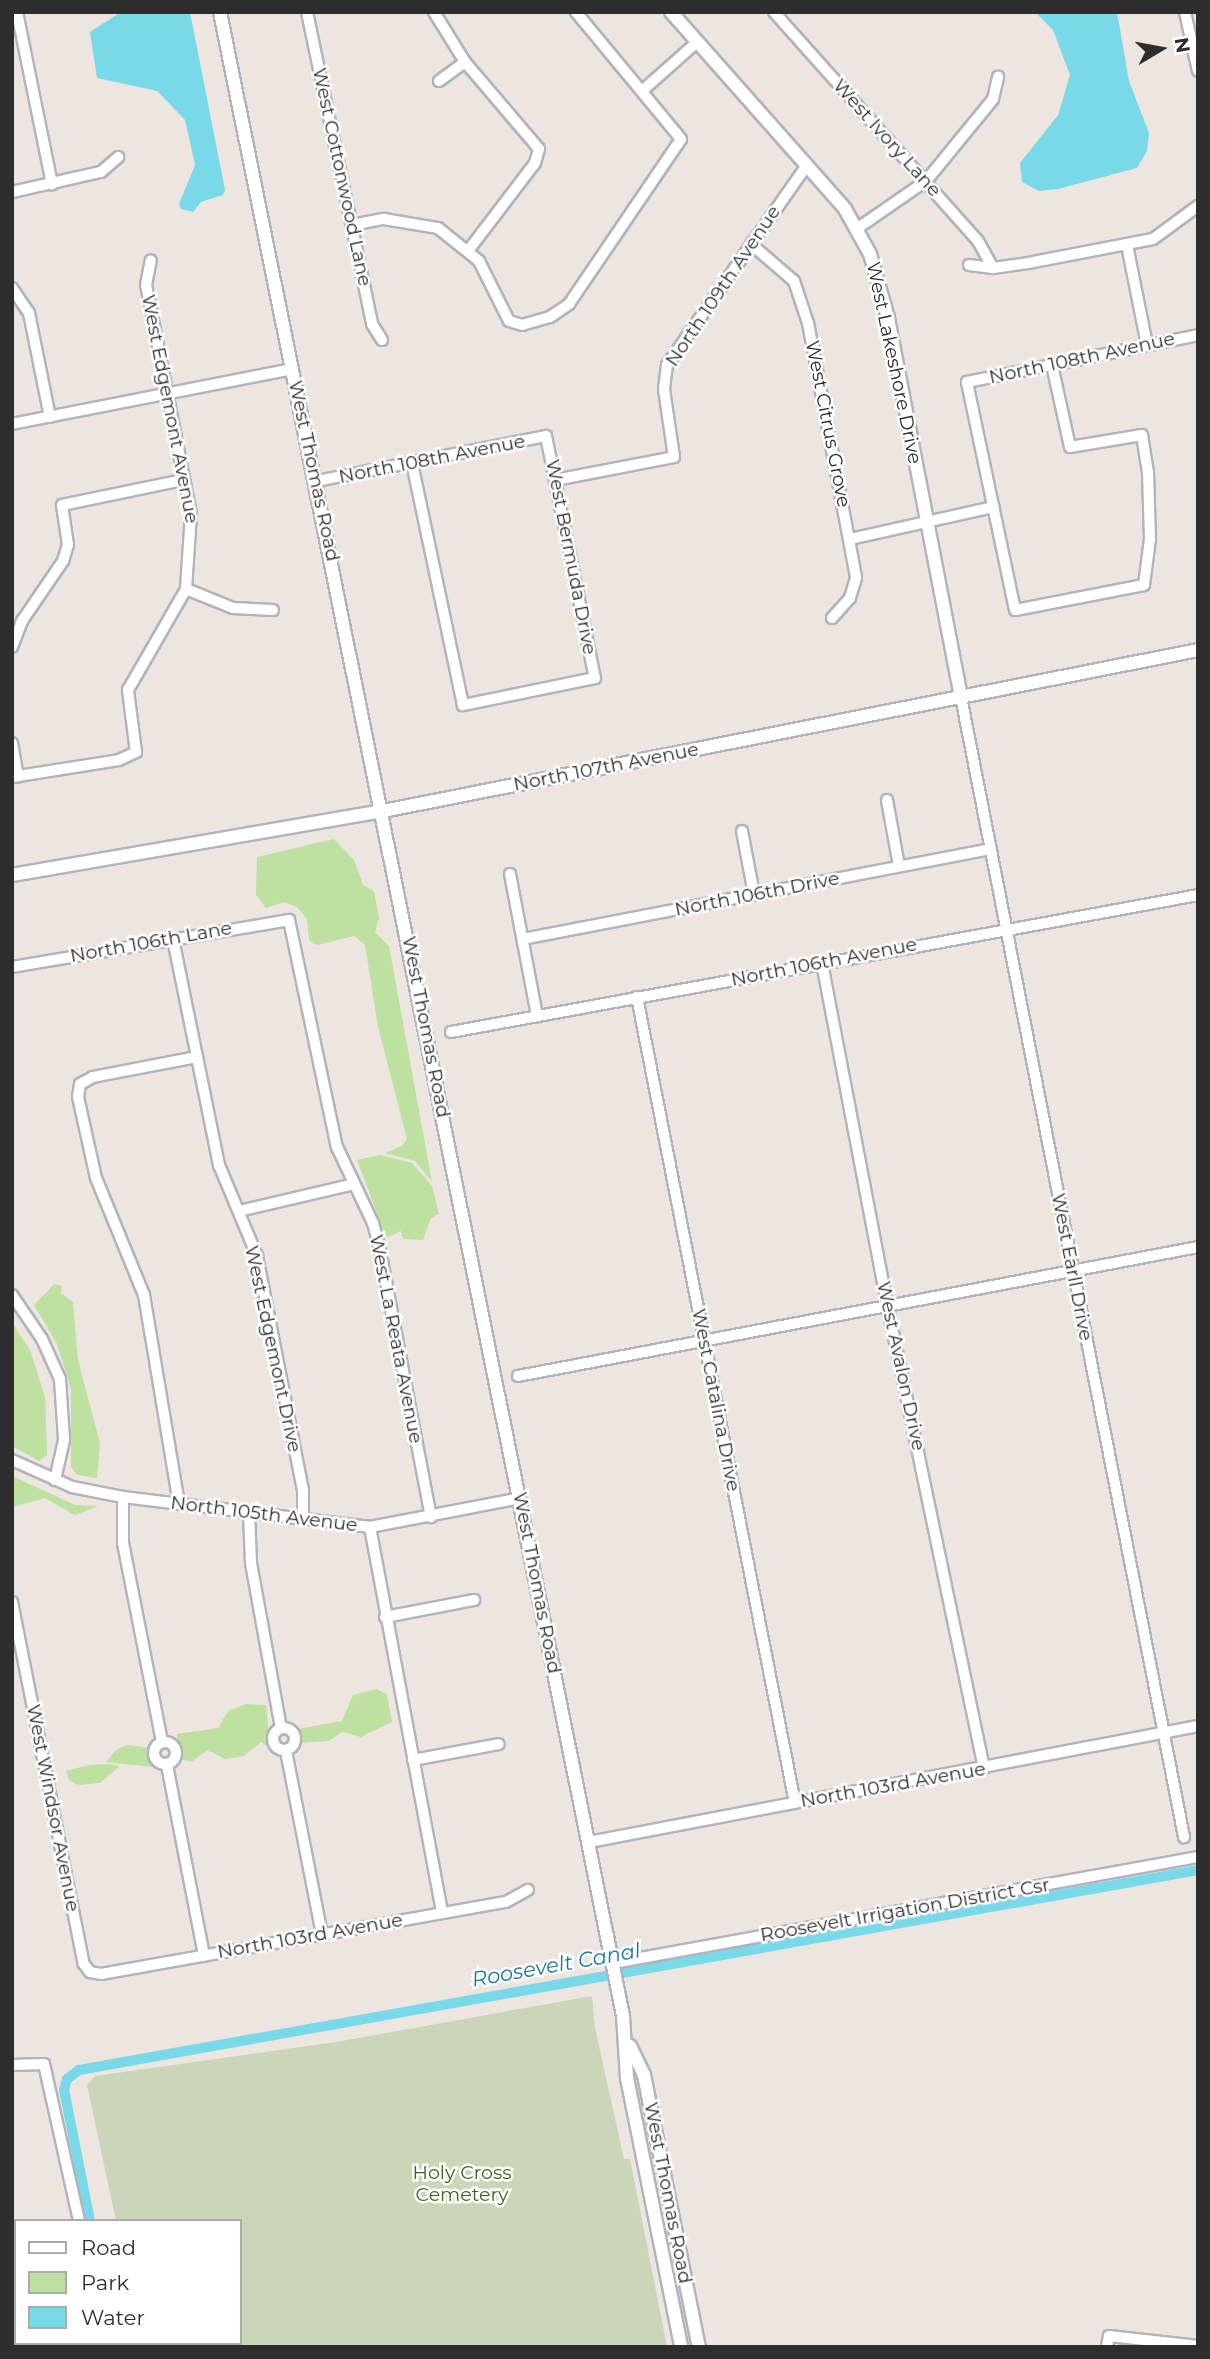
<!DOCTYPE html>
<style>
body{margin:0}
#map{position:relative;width:1210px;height:2359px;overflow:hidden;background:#ede6e0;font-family:Montserrat,sans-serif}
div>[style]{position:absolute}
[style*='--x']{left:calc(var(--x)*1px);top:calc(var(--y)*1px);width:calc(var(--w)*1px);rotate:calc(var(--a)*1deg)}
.green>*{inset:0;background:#bee0a0}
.cemetery>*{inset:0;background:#cbd6b8}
.water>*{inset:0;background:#7ad9e9}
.canal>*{height:10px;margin:-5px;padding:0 5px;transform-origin:5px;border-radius:5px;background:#7ad9e9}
.roads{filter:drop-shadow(2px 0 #b1b4bc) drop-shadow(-2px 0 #b1b4bc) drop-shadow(0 2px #b1b4bc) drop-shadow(0 -2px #b1b4bc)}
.street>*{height:10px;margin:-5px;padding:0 5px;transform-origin:5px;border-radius:5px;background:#fff}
.street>.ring{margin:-5px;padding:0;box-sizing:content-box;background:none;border:10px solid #fff;border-radius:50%}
.secondary>*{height:12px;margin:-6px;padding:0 6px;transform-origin:6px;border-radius:6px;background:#fff}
span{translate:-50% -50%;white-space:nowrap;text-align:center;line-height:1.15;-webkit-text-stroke:5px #fff;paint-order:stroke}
.street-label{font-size:19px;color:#2d2d2d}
.park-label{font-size:19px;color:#37681f}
.water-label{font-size:21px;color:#157b99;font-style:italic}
.frame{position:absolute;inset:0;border:14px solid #2d2d2d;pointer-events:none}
.legend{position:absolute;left:14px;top:2219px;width:228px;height:126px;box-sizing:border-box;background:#fff;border:2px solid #ababab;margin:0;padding:9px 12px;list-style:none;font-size:21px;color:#2d2d2d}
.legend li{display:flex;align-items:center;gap:14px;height:35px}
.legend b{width:35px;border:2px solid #ababab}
.north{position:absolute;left:1126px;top:14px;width:70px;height:70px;-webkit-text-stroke:5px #fff;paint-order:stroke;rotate:80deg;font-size:19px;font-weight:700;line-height:28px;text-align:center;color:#2d2d2d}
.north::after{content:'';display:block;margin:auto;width:24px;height:32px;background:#2d2d2d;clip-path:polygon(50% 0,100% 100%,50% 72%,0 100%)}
</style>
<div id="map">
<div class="green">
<div style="clip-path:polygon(334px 839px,354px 860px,363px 885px,374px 891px,379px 918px,375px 932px,389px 946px,432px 1182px,415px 1161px,385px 1153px,402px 1146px,407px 1139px,378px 1027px,365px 945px,354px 936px,317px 945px,309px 940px,307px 919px,297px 907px,284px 902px,266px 908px,256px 895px,257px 857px)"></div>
<div style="clip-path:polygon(380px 1155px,412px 1163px,432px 1186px,439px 1214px,431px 1218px,423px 1240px,403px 1239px,401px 1231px,387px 1237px,385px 1234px,357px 1160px)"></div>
<div style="clip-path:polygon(54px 1284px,62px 1286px,61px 1293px,73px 1302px,78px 1360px,100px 1443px,97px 1478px,77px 1475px,71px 1467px,71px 1389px,57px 1344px,34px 1305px)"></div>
<div style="clip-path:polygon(12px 1322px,30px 1350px,45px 1397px,47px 1455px,39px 1461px,12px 1446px)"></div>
<div style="clip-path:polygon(12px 1476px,75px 1505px,98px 1506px,75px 1515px,45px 1498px,12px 1507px)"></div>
<div style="clip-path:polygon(376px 1689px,387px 1694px,392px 1722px,361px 1737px,342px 1732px,329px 1741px,301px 1743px,298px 1729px,342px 1721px,353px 1695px)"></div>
<div style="clip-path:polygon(246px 1704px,266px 1705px,270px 1748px,261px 1742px,244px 1756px,225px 1759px,208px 1750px,191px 1762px,181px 1759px,177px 1734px,218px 1728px,228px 1711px)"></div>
<div style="clip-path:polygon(127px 1745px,149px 1748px,153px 1767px,106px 1762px,116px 1750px)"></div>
<div style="clip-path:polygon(89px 1765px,107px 1764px,120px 1766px,100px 1783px,78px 1785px,69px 1780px,66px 1771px)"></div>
</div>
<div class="cemetery">
<div style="clip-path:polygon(592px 1996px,595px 2028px,624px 2159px,630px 2159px,667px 2347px,139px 2347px,138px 2343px,240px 2343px,240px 2221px,116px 2221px,87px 2085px,95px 2076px,336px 2042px)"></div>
</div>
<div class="water">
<div style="clip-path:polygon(121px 12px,190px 12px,225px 190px,223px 195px,201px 202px,193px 212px,181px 209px,179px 204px,195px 165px,185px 120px,157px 91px,97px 78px,90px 32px)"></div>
<div style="clip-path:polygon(1035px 12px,1117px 12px,1129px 81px,1149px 133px,1147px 151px,1137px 168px,1058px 189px,1039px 191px,1022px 182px,1020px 163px,1058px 115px,1070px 75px,1053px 30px)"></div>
</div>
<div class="canal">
<div style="--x:90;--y:2221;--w:134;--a:-101.2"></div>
<div style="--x:64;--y:2090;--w:11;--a:-75"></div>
<div style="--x:67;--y:2079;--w:15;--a:-37"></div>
<div style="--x:79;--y:2070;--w:1137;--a:-10.13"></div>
<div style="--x:114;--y:2343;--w:4;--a:90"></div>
</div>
<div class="roads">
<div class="street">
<div style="--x:17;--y:12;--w:176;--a:78.5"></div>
<div style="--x:307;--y:12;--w:319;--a:78.2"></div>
<div style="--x:372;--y:324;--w:19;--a:58"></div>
<div style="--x:434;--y:12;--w:59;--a:58.2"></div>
<div style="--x:465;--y:62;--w:114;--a:49.6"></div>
<div style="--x:539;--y:149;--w:15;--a:106"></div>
<div style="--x:535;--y:163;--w:111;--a:127.3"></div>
<div style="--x:774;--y:12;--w:307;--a:48.3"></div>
<div style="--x:978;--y:241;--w:31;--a:61"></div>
<div style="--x:1185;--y:12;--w:60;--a:77.6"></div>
<div style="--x:439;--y:81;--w:32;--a:-36"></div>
<div style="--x:642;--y:91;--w:72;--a:-41.6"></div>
<div style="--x:12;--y:192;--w:91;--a:-12.7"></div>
<div style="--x:101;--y:172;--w:23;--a:-41"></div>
<div style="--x:352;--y:225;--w:33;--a:-11"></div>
<div style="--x:384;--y:219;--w:55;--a:9.5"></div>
<div style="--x:438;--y:228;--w:53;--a:38.8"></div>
<div style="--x:479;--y:261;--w:67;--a:63.4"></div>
<div style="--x:509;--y:321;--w:14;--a:17"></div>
<div style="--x:522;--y:325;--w:29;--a:-16"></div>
<div style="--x:550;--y:317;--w:23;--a:-34"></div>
<div style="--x:569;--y:304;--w:199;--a:-55.8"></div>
<div style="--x:681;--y:139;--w:165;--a:-129.6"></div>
<div style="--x:858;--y:228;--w:83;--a:-34.7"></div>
<div style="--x:926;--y:181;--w:106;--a:-50.7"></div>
<div style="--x:993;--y:99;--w:23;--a:-77"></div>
<div style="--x:751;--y:244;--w:57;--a:40.7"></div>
<div style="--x:794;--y:281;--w:44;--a:71.6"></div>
<div style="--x:808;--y:323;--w:259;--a:79.3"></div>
<div style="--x:856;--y:578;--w:21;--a:107"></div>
<div style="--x:850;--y:598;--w:27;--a:132"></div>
<div style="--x:1127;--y:245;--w:102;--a:78.7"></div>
<div style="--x:969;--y:265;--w:24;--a:7"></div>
<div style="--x:993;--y:268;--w:35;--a:-8"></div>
<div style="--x:1028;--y:263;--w:127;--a:-10.9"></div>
<div style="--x:1153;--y:239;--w:56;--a:-36.3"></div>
<div style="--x:12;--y:288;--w:30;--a:56"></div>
<div style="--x:29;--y:313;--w:106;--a:78.6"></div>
<div style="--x:1052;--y:365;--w:84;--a:77.6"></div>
<div style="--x:1070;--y:447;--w:73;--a:-9.5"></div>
<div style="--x:1142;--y:435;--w:37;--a:81"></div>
<div style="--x:1148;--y:472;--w:67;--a:88.3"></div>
<div style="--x:1150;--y:539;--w:46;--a:97.4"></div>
<div style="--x:1144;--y:585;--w:131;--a:169"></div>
<div style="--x:1015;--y:610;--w:233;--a:-101.9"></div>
<div style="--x:967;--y:382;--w:87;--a:-11.3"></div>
<div style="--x:1052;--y:365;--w:149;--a:-11.6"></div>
<div style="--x:12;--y:424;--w:286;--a:-11.1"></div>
<div style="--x:555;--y:480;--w:121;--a:-10.9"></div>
<div style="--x:674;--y:457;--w:69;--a:-98.4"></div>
<div style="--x:664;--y:389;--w:24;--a:-83"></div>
<div style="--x:667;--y:365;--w:244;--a:-55"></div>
<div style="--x:317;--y:481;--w:233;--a:-11.1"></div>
<div style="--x:546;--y:436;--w:247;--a:78.6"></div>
<div style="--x:595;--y:678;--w:135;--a:168.4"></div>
<div style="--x:463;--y:705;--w:247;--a:-101.9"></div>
<div style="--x:850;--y:539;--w:147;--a:-12.6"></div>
<div style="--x:186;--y:589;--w:51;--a:22"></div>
<div style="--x:233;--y:608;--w:40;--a:2.9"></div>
<div style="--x:12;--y:647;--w:28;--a:-69"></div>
<div style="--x:22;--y:621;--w:73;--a:-55.7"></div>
<div style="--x:63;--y:561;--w:17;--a:-73"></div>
<div style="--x:68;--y:545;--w:40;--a:-98.5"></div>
<div style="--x:62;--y:505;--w:124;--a:-11.7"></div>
<div style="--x:961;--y:697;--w:1162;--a:78.93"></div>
<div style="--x:12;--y:743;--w:34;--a:80"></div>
<div style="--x:12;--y:777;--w:108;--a:-9"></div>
<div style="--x:119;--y:760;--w:19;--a:-25"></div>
<div style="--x:136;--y:752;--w:63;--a:-97.4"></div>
<div style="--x:128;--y:690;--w:116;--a:-60.1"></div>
<div style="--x:186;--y:589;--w:75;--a:-86.2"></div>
<div style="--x:191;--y:514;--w:233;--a:-101.1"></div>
<div style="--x:146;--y:285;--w:25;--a:-79"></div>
<div style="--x:887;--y:800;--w:67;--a:79.7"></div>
<div style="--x:742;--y:831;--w:64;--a:79.2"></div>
<div style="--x:510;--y:874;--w:145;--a:79.2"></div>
<div style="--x:173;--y:939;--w:231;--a:78.5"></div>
<div style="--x:219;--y:1165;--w:99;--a:67.3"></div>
<div style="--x:257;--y:1256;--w:238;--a:78.9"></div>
<div style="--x:303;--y:1490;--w:27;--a:90"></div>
<div style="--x:523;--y:939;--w:476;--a:-10.9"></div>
<div style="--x:822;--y:963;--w:347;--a:79.2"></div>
<div style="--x:887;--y:1304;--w:474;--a:78.2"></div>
<div style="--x:12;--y:967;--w:281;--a:-9.6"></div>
<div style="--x:289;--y:920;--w:232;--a:78.1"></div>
<div style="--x:337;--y:1147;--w:84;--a:64.7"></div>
<div style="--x:373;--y:1223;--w:28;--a:75"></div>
<div style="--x:380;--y:1250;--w:272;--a:79.2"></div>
<div style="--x:637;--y:997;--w:821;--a:78.91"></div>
<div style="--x:451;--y:1032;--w:759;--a:-10.39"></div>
<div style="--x:239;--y:1211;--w:118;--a:-13.2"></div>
<div style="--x:12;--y:1295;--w:53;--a:55.7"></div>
<div style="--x:42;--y:1339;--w:44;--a:65.8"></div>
<div style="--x:60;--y:1379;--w:61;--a:86.2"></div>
<div style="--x:64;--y:1440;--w:41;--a:102.7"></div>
<div style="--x:518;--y:1376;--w:692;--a:-10.74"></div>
<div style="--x:12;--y:1460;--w:66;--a:24.2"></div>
<div style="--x:72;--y:1487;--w:52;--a:11.1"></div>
<div style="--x:123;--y:1497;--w:249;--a:6.9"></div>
<div style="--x:370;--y:1527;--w:153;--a:-10.9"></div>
<div style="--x:123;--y:1497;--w:46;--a:90"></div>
<div style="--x:123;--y:1543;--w:203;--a:78.9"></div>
<div style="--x:179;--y:1504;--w:212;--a:-99.5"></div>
<div style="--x:144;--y:1295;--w:126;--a:-112.3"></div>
<div style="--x:96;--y:1178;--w:83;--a:-102.5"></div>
<div style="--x:78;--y:1097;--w:13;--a:-81"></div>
<div style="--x:80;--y:1084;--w:15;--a:-28"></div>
<div style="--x:93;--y:1077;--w:106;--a:-10.9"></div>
<div style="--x:249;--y:1513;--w:50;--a:87.7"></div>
<div style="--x:251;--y:1563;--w:168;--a:79.7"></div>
<div style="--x:370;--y:1527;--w:392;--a:79.4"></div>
<div style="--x:12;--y:1602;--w:369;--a:78.8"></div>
<div style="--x:84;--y:1964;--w:10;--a:53"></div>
<div style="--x:90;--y:1972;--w:11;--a:10"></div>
<div style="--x:101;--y:1974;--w:411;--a:-10.1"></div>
<div style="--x:506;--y:1902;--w:25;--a:-29"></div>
<div style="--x:385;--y:1617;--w:91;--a:-10.8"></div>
<div class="ring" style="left:273px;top:1728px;width:12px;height:12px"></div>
<div class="ring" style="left:154px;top:1742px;width:12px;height:12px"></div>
<div style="--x:286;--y:1751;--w:187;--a:78.9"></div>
<div style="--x:413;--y:1760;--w:87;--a:-10.5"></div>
<div style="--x:167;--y:1765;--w:194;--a:79"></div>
<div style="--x:589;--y:1842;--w:620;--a:-10.78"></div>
<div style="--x:613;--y:1963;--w:595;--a:-10.27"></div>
<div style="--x:12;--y:2065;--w:32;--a:-2"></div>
<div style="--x:44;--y:2064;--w:161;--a:77.4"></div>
<div style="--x:103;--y:2343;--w:4;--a:76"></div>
<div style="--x:1107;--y:2347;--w:11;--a:-80"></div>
<div style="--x:1109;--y:2336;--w:90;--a:6.4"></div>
</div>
<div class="secondary">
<div style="--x:220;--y:12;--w:2044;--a:78.63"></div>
<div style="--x:623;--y:2016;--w:62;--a:86.3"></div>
<div style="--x:627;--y:2078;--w:274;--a:78.6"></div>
<div style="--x:671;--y:12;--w:263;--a:48.5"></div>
<div style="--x:845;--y:209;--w:51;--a:60.9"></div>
<div style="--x:870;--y:254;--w:66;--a:74.3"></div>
<div style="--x:888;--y:318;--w:386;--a:79.1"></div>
<div style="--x:12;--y:875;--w:376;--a:-9.8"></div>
<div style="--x:383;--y:811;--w:831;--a:-11.17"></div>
<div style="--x:630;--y:2046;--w:32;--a:64"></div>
<div style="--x:644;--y:2075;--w:278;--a:78.6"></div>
</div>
</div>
<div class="street-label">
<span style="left:887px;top:138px;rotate:48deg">West Ivory Lane</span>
<span style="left:342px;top:177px;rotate:78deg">West Cottonwood Lane</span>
<span style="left:723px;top:286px;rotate:-56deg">North 109th Avenue</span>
<span style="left:1082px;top:358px;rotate:-12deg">North 108th Avenue</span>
<span style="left:894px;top:363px;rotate:78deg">West Lakeshore Drive</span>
<span style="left:170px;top:409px;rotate:79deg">West Edgemont Avenue</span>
<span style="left:828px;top:424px;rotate:79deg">West Citrus Grove</span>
<span style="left:432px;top:459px;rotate:-11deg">North 108th Avenue</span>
<span style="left:314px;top:471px;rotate:78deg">West Thomas Road</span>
<span style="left:571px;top:557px;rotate:79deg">West Bermuda Drive</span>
<span style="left:606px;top:767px;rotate:-11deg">North 107th Avenue</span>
<span style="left:757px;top:894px;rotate:-11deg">North 106th Drive</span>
<span style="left:151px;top:942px;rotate:-10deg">North 106th Lane</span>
<span style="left:824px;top:962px;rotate:-11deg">North 106th Avenue</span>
<span style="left:426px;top:1027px;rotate:79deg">West Thomas Road</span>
<span style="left:1072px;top:1267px;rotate:79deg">West Earll Drive</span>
<span style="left:396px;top:1339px;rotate:79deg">West La Reata Avenue</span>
<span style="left:273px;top:1349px;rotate:78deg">West Edgemont Drive</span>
<span style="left:901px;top:1366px;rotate:78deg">West Avalon Drive</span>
<span style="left:716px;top:1400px;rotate:79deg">West Catalina Drive</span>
<span style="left:264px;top:1514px;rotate:7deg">North 105th Avenue</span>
<span style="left:537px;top:1583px;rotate:79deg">West Thomas Road</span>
<span style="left:893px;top:1785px;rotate:-10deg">North 103rd Avenue</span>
<span style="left:53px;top:1808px;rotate:79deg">West Windsor Avenue</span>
<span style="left:905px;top:1910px;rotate:-10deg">Roosevelt Irrigation District Csr</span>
<span style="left:310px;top:1936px;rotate:-10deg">North 103rd Avenue</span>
<span style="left:668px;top:2193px;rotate:79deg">West Thomas Road</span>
</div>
<div class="park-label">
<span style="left:462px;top:2184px">Holy Cross<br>Cemetery</span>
</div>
<div class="water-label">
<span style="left:556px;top:1965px;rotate:-10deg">Roosevelt Canal</span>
</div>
<div class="frame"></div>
<ul class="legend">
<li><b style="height:9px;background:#fff"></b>Road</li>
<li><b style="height:19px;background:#bee0a0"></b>Park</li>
<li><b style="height:19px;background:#7ad9e9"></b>Water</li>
</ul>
<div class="north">N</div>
</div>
